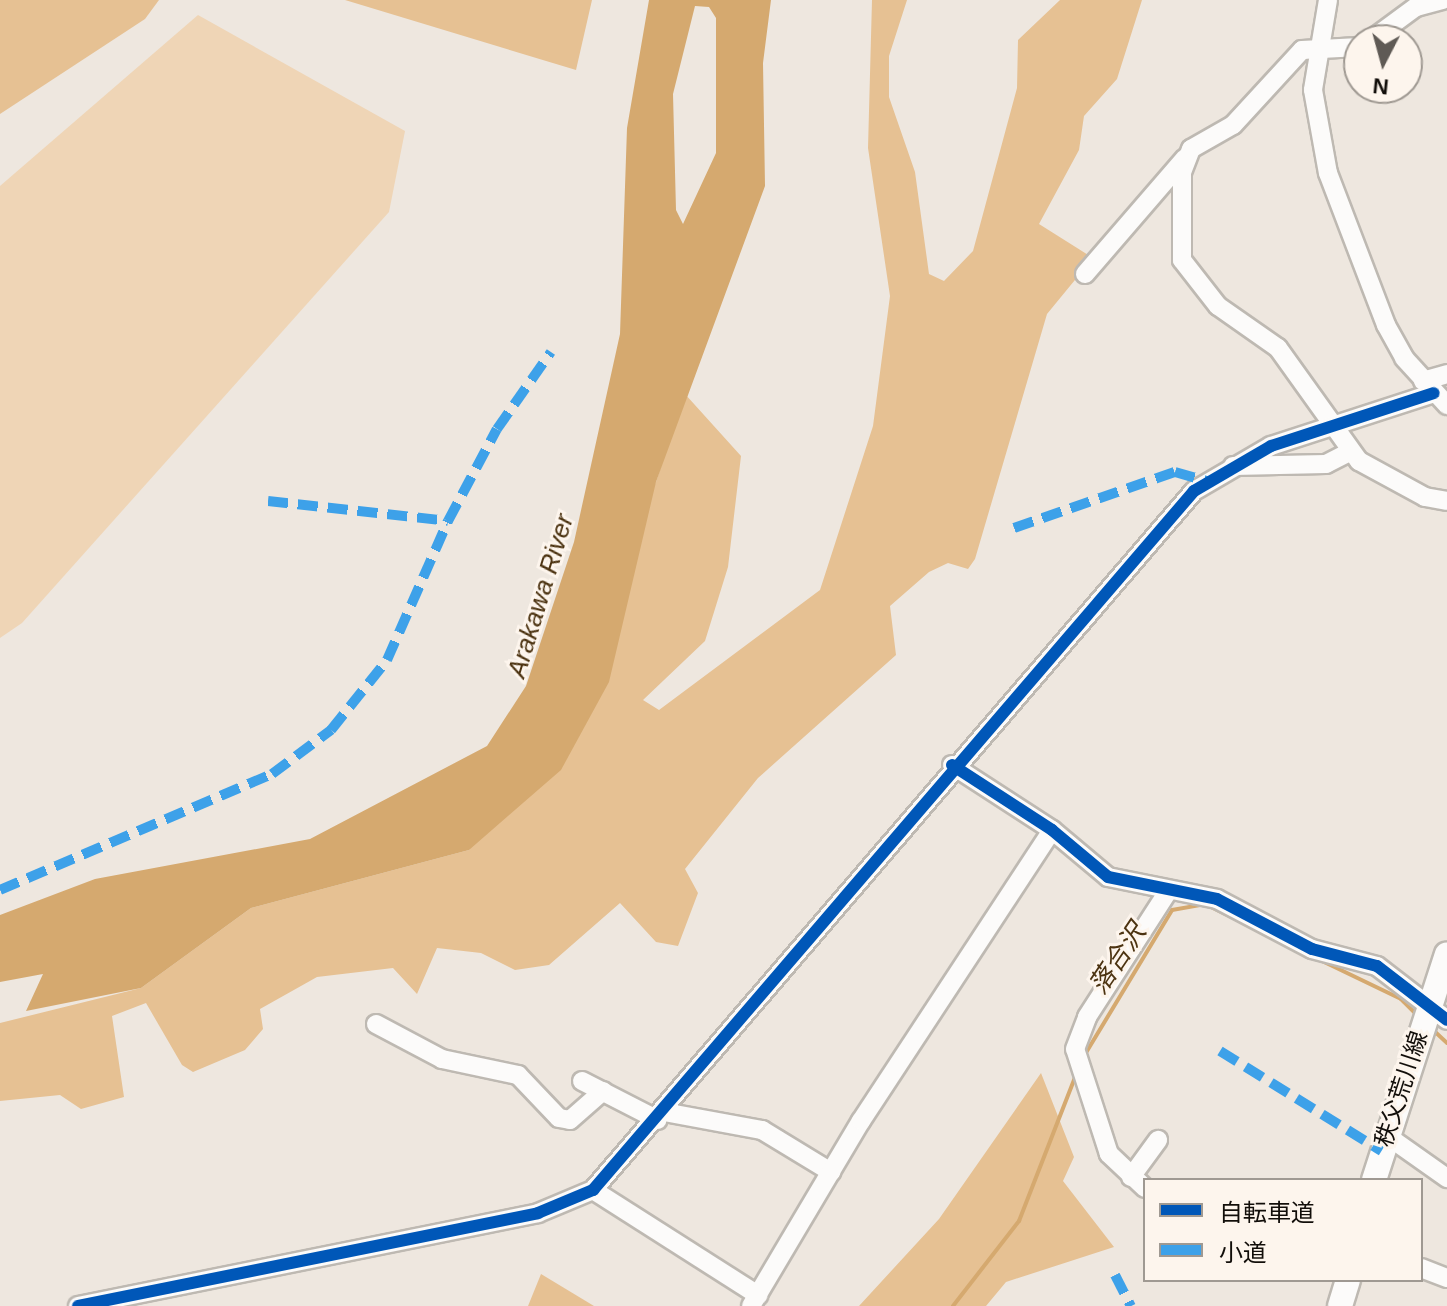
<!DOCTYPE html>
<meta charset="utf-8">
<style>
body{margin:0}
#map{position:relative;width:1447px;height:1306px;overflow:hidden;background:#eee7df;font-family:Arial,"Noto Sans JP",sans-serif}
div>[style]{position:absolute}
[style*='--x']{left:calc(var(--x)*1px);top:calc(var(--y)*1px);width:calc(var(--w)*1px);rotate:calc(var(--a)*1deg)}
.green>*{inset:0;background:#efd5b6}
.forest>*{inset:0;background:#e6c193}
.water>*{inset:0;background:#d5a96f}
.stream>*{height:4px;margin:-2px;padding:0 2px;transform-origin:2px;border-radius:2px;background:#d5a96f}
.roads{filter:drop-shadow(2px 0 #beb9b2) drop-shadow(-2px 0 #beb9b2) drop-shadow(0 2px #beb9b2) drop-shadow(0 -2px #beb9b2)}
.minor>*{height:18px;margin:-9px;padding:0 9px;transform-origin:9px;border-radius:9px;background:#fcfbfa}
.major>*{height:24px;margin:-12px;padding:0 12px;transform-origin:12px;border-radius:12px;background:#fcfbfa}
.quiet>*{height:10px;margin-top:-5px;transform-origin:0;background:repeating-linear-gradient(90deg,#3da1e9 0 20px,transparent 0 30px)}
.cycleway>*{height:12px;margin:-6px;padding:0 6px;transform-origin:6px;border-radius:6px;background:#0057b8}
span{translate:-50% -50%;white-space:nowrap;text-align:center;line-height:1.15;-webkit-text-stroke:6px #fdf5ed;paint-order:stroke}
.street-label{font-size:24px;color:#120e0a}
.water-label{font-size:26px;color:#4c3311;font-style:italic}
.legend{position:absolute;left:1143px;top:1178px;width:280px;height:104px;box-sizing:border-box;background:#fdf5ed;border:2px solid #9f9992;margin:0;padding:10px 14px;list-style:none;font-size:24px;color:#120e0a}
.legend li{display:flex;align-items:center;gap:16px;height:40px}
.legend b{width:40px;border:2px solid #9f9992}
.north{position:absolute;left:1343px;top:24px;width:80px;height:80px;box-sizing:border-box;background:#fdf5ed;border:2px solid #9f9992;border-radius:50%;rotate:186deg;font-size:22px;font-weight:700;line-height:32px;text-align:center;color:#120e0a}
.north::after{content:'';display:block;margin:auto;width:28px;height:36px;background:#5f5a55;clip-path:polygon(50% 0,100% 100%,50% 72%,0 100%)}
</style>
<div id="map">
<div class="green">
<div style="clip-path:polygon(198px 15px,405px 131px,389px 212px,22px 623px,0 638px,0 186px)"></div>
</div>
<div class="forest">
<div style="clip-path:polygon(0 0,159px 0,145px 19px,0 114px)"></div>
<div style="clip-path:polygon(345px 0,592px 0,576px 70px)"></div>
<div style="clip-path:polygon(872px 0,907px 0,889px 56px,889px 97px,915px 172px,929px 274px,944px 281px,973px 251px,1017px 88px,1018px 40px,1060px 0,1142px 0,1117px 79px,1084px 116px,1079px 150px,1039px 224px,1093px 258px,1047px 314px,975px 559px,968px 569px,948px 563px,929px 572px,890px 606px,896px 655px,758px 778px,685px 869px,698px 893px,678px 946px,656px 942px,620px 903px,549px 965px,515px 970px,481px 953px,437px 948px,417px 994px,393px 968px,317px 977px,260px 1009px,263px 1029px,245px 1050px,193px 1072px,182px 1065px,146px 1003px,112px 1016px,124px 1097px,81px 1109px,60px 1095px,0 1101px,0 1023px,141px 988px,251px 908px,469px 850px,656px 482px,685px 394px,741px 456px,728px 567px,705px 641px,643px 700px,659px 710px,820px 590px,873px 426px,890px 296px,868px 148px)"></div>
<div style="clip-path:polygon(1041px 1073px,1074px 1157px,1063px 1181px,1114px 1247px,1006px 1282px,986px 1306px,859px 1306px,939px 1219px)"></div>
<div style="clip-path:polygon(541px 1274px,594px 1306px,528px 1306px)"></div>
</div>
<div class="water">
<div style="clip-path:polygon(evenodd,649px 0,771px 0,763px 63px,765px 186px,656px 482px,609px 682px,561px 770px,469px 850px,251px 908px,141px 988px,26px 1011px,43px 974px,0 982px,0 915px,95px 879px,310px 839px,487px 746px,526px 686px,574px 542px,620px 334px,627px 128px,649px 0,695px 6px,709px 7px,716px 18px,716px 153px,683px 224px,676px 210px,673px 94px,695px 6px)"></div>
</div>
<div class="stream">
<div style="--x:1320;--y:960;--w:90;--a:25.7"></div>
<div style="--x:1401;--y:999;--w:25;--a:45"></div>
<div style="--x:1431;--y:1028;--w:22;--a:43"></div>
<div style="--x:1084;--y:1056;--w:170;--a:-58.9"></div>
<div style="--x:1172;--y:910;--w:34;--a:-10"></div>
<div style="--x:1205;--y:904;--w:39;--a:26"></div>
<div style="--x:953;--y:1306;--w:108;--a:-52.2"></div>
<div style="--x:1019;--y:1221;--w:157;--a:-68.7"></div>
</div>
<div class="roads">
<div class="minor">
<div style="--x:1328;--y:0;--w:91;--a:99.5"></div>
<div style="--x:1313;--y:90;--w:84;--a:79.8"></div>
<div style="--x:1328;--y:173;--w:163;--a:69.1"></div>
<div style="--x:1386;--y:325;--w:38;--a:61"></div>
<div style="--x:1404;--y:358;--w:64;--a:47.5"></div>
<div style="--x:1371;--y:40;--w:56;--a:-36.3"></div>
<div style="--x:1416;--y:7;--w:28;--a:-15"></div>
<div style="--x:1359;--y:47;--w:57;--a:177"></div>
<div style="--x:1302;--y:50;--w:102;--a:132.6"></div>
<div style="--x:1233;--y:125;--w:48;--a:150.3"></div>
<div style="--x:1191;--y:149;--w:25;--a:111"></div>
<div style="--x:1182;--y:172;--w:88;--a:90"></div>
<div style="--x:1182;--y:260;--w:58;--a:52"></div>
<div style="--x:1218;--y:306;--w:73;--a:35"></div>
<div style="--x:1278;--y:348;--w:139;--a:54.4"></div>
<div style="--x:1359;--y:461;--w:75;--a:28.6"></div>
<div style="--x:1425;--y:497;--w:22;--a:10"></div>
<div style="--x:1085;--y:274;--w:153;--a:-49.2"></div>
<div style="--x:1423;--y:381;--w:25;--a:-16"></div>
<div style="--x:1233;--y:466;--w:93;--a:-1.2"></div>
<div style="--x:1326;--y:464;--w:28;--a:-27"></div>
<div style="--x:952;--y:765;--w:119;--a:33"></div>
<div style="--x:1052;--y:830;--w:73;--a:40"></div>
<div style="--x:1108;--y:877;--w:111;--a:11.4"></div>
<div style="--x:1217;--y:899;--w:107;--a:27.8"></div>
<div style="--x:1312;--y:949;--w:67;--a:14.7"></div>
<div style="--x:1377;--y:966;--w:88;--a:37.6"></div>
<div style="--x:376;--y:1024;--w:75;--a:27.9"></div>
<div style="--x:442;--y:1059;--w:78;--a:11.9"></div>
<div style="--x:518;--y:1075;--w:59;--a:46.4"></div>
<div style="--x:559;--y:1118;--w:11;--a:10"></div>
<div style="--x:570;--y:1120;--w:44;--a:-41.3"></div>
<div style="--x:582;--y:1081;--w:85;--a:27.2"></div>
<div style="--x:664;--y:1112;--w:100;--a:10.4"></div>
<div style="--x:762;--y:1130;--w:81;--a:31.3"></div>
<div style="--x:1386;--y:1135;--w:75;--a:35.2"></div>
<div style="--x:1131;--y:1177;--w:46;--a:-53.9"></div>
<div style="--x:1145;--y:1188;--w:50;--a:-136.6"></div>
<div style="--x:1109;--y:1154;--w:110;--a:-107.9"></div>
<div style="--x:1075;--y:1049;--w:34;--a:-69"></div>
<div style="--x:1087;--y:1017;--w:148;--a:-57.2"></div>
<div style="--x:593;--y:1190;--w:196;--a:32.5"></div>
<div style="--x:1421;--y:1268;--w:28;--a:21"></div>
<div style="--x:78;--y:1306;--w:469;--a:-11.4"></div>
<div style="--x:538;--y:1213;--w:60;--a:-22.7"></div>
<div style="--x:593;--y:1190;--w:922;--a:-49.31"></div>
<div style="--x:1194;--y:491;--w:89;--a:-30.3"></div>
<div style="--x:1271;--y:446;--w:171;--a:-18"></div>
<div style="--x:751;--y:1306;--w:215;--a:-59.3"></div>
<div style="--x:861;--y:1121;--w:348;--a:-56.7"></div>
</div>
<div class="major">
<div style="--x:1374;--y:1180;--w:237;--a:-72.1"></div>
<div style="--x:1340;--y:1306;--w:27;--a:-73"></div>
</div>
</div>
<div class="quiet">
<div style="--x:268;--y:501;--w:181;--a:6.3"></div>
<div style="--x:1014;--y:528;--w:170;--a:-19.2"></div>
<div style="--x:1175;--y:472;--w:33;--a:16"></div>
<div style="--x:0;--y:890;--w:296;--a:-23.1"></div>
<div style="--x:272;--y:774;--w:74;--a:-36.7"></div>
<div style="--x:331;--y:730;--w:90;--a:-51.3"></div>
<div style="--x:387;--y:660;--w:152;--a:-66.3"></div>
<div style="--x:448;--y:521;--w:104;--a:-62"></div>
<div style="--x:497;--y:429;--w:94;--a:-55"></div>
<div style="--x:1220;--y:1051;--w:190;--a:31.8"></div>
<div style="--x:1115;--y:1275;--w:35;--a:63"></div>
</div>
<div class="cycleway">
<div style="--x:952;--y:765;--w:119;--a:33"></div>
<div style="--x:1052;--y:830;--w:73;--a:40"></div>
<div style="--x:1108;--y:877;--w:111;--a:11.4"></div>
<div style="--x:1217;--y:899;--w:107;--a:27.8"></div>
<div style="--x:1312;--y:949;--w:67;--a:14.7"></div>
<div style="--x:1377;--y:966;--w:88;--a:37.6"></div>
<div style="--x:78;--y:1306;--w:469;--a:-11.4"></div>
<div style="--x:538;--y:1213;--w:60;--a:-22.7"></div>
<div style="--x:593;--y:1190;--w:922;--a:-49.31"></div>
<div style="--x:1194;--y:491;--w:89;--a:-30.3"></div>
<div style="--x:1271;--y:446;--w:171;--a:-18"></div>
</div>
<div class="street-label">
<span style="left:1401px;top:1089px;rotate:-72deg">秩父荒川線</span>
</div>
<div class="water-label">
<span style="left:541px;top:596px;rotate:-73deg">Arakawa River</span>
<span style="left:1118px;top:959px;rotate:-56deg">落合沢</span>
</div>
<ul class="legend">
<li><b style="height:10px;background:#0057b8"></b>自転車道</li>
<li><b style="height:10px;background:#3da1e9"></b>小道</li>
</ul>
<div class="north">N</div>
</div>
